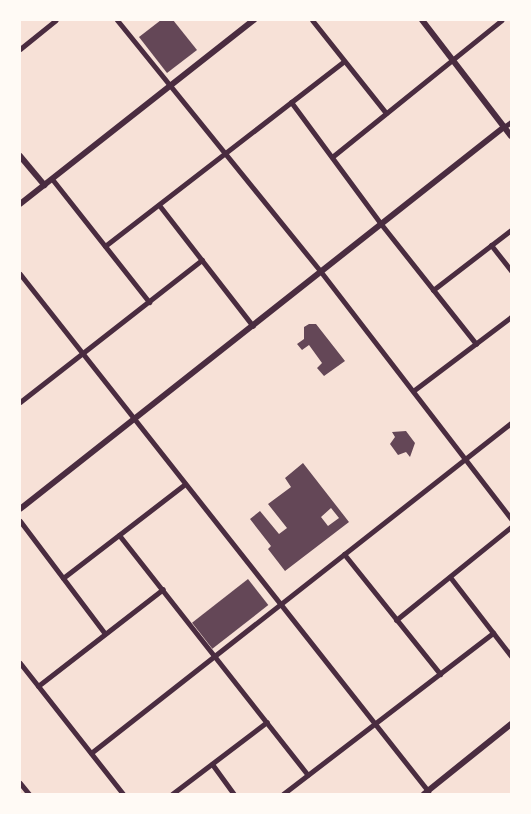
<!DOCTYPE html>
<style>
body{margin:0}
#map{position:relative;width:531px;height:814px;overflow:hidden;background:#f7e1d7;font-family:Signika,sans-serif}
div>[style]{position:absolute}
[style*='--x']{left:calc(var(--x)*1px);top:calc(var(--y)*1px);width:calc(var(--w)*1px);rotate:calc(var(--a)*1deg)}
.building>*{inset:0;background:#644757;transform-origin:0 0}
.minor>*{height:5px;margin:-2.5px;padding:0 2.5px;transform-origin:2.5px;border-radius:2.5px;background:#4a2c40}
.tertiary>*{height:6px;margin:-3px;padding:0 3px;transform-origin:3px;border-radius:3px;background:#4a2c40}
span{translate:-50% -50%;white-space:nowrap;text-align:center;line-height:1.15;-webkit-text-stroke:4px #fffaf5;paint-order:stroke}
.frame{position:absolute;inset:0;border:21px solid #fffaf5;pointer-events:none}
</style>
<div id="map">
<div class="building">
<div style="clip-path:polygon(161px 20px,173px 20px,197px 50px,167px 73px,139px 37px)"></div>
<div style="clip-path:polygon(309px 324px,316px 324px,345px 361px,324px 376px,317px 368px,322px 363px,309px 345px,302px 350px,297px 344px,304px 339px,304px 327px)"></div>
<div style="clip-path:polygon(406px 431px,415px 443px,410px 457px,406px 452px,398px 455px,390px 444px,395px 437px,392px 432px)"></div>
<div style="clip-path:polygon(evenodd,303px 463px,349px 522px,285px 571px,268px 549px,271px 546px,250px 519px,260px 511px,279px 534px,287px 528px,268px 504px,291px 487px,285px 478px,303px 463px,331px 508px,339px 518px,328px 526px,321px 517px,331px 508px)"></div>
<div style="left:248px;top:579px;width:33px;height:71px;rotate:52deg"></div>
</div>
<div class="minor">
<div style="--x:117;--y:20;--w:324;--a:51"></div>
<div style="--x:321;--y:272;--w:312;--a:52.4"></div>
<div style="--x:312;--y:20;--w:119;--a:51.5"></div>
<div style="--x:20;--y:49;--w:46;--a:-38.9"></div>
<div style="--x:291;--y:102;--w:152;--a:53.6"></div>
<div style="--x:381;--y:224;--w:153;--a:51.6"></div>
<div style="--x:504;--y:127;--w:9;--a:-36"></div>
<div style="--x:332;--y:157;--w:218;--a:-38.9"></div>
<div style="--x:52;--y:179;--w:157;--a:51.7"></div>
<div style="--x:159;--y:205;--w:153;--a:52.2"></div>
<div style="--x:491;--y:245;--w:33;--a:52"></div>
<div style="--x:105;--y:246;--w:302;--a:-37.7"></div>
<div style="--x:20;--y:274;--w:659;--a:51.72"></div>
<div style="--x:433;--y:290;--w:98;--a:-37.6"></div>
<div style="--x:413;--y:391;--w:123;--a:-37.1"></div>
<div style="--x:20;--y:402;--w:231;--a:-38"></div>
<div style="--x:20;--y:521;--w:141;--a:53"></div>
<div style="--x:119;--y:535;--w:305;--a:51.8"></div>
<div style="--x:344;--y:554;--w:154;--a:51.3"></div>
<div style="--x:450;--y:577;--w:100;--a:52.3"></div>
<div style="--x:63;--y:578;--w:154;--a:-37.6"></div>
<div style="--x:396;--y:620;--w:148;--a:-39"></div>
<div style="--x:20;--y:663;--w:167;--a:51.8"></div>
<div style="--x:38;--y:686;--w:158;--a:-37.8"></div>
<div style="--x:91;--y:753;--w:534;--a:-38.16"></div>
<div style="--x:212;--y:764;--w:37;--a:54"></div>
<div style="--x:20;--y:783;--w:14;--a:51"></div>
<div style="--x:172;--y:794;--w:119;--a:-37.2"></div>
<div style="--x:283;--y:794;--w:265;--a:-37.5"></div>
</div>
<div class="tertiary">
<div style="--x:422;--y:20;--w:146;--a:52.5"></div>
<div style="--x:20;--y:156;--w:38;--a:50"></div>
<div style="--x:20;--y:204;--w:298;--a:-38.2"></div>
<div style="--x:20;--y:509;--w:617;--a:-38.28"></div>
<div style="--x:424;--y:794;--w:112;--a:-38.8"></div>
</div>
<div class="frame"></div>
</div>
